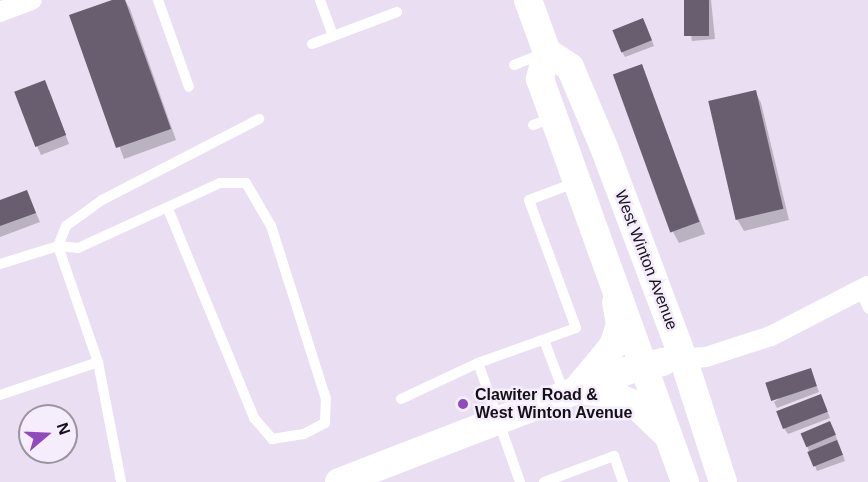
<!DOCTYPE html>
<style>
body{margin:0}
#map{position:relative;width:868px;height:482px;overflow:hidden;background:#e9def2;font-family:Helvetica,sans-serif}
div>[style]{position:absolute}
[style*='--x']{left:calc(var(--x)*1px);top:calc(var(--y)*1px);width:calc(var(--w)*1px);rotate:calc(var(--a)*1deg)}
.shadow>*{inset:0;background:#0003}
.building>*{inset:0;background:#685e70;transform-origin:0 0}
.lane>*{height:10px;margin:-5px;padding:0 5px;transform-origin:5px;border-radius:5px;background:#fff}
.street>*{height:20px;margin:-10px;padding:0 10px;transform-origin:10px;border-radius:10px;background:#fff}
.secondary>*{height:28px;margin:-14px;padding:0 14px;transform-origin:14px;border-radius:14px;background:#fff}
.dots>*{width:16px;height:16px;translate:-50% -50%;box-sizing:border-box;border:3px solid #f5ecfc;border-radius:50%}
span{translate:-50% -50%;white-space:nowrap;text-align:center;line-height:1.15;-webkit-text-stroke:5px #f5ecfc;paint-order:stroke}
.street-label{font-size:16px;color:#141017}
.poi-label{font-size:16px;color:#141017;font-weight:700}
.left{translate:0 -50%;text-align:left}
.north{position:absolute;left:18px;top:404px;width:60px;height:60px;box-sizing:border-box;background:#f5ecfc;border:2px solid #9b94a0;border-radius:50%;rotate:71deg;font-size:16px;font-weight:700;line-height:24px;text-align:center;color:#141017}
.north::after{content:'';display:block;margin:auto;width:21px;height:27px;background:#904abe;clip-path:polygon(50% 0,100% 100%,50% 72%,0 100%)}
</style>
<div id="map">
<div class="shadow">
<div style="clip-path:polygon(116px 0,125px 0,130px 9px,176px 140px,124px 159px,71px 16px)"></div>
<div style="clip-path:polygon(685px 0,711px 0,715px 39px,692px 41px)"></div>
<div style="clip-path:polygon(646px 26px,654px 46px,625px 57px,622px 52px)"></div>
<div style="clip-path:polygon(641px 66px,705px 234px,679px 243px,673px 232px)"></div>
<div style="clip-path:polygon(49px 90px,69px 144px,41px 155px,37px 146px)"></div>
<div style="clip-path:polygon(755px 91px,761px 103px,789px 220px,744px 231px,737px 219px)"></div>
<div style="clip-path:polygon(27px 192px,40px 222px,0 237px,0 202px)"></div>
<div style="clip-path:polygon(813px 376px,819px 392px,777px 408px,774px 402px)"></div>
<div style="clip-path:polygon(821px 396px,830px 418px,788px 434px,784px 428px)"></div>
<div style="clip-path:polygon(833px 428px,845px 461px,817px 471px,807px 446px)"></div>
</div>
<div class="building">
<div style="clip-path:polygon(112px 0,125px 0,171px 129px,116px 148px,69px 15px)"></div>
<div style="left:684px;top:0;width:25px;height:36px"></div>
<div style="left:643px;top:18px;width:24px;height:33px;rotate:68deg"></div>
<div style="left:642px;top:64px;width:168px;height:31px;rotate:70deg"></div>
<div style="left:45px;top:80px;width:59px;height:33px;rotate:69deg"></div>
<div style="left:756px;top:90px;width:122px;height:49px;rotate:77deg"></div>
<div style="clip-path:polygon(27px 190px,36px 213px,0 226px,0 200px)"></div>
<div style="left:811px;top:368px;width:19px;height:48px;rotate:72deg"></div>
<div style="left:821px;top:394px;width:19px;height:48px;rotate:69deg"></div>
<div style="left:830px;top:421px;width:15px;height:32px;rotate:67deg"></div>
<div style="left:837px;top:440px;width:16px;height:32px;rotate:68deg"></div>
</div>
<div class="lane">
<div style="--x:158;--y:0;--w:92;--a:70.4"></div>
<div style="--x:320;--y:0;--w:38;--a:70"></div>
<div style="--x:312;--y:44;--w:91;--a:-20.6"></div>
<div style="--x:514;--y:65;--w:32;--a:-22"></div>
<div style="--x:533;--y:125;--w:20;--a:-20"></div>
<div style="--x:168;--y:209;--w:226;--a:67.6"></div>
<div style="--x:254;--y:418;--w:28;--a:49"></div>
<div style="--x:272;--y:439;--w:32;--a:-9"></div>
<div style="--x:304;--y:434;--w:24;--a:-28"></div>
<div style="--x:325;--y:423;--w:24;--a:-88"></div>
<div style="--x:326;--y:399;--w:182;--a:-107.6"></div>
<div style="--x:271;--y:226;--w:50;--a:-120.2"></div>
<div style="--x:246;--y:183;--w:26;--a:180"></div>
<div style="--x:220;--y:183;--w:156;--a:155.4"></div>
<div style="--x:78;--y:248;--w:20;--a:-174"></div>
<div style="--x:58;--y:246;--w:22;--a:-68"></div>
<div style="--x:66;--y:226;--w:44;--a:-35.8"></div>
<div style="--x:102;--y:200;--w:177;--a:-27.3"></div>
<div style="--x:0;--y:264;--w:61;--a:-17.2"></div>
<div style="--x:58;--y:246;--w:123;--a:71"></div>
<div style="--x:860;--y:290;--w:20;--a:66"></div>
<div style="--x:544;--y:340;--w:57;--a:69.3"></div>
<div style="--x:0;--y:395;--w:103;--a:-18.6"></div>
<div style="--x:98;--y:362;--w:122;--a:79.1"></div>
<div style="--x:401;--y:399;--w:85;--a:-25.1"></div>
<div style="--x:520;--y:482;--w:126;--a:-109.4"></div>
<div style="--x:478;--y:363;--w:104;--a:-19.7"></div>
<div style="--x:576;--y:328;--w:136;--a:-110.2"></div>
<div style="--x:529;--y:200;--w:51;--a:-20.6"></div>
<div style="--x:544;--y:482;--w:75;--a:-20.4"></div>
<div style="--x:614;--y:456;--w:28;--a:71"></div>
</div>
<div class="street">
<div style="--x:0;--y:12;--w:34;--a:-21"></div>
<div style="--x:683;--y:358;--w:23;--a:-2"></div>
<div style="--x:706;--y:357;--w:68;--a:-17.9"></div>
<div style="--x:771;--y:336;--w:109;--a:-27.3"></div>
</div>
<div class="secondary">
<div style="--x:528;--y:0;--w:55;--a:69.9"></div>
<div style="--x:547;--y:52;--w:28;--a:105"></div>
<div style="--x:540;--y:79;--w:428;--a:70.2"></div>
<div style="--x:547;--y:52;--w:27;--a:33"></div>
<div style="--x:570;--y:67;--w:90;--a:67.1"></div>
<div style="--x:605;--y:150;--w:222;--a:69.4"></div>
<div style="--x:683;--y:358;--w:130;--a:72.1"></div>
<div style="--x:578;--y:388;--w:55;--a:-50.2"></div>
<div style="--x:613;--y:346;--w:23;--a:-72"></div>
<div style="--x:620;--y:324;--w:22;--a:-100"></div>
<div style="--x:579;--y:390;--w:31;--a:7"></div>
<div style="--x:610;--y:394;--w:28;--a:23"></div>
<div style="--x:636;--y:405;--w:40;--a:44"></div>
<div style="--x:339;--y:482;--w:308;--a:-21.1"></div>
<div style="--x:626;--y:371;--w:38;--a:-14"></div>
</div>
<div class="dots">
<div style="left:463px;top:404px;background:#904abe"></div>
</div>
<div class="street-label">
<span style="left:646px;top:260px;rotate:69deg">West Winton Avenue</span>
</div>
<div class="poi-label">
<span class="left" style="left:475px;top:404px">Clawiter Road &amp;<br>West Winton Avenue</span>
</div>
<div class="north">N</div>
</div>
